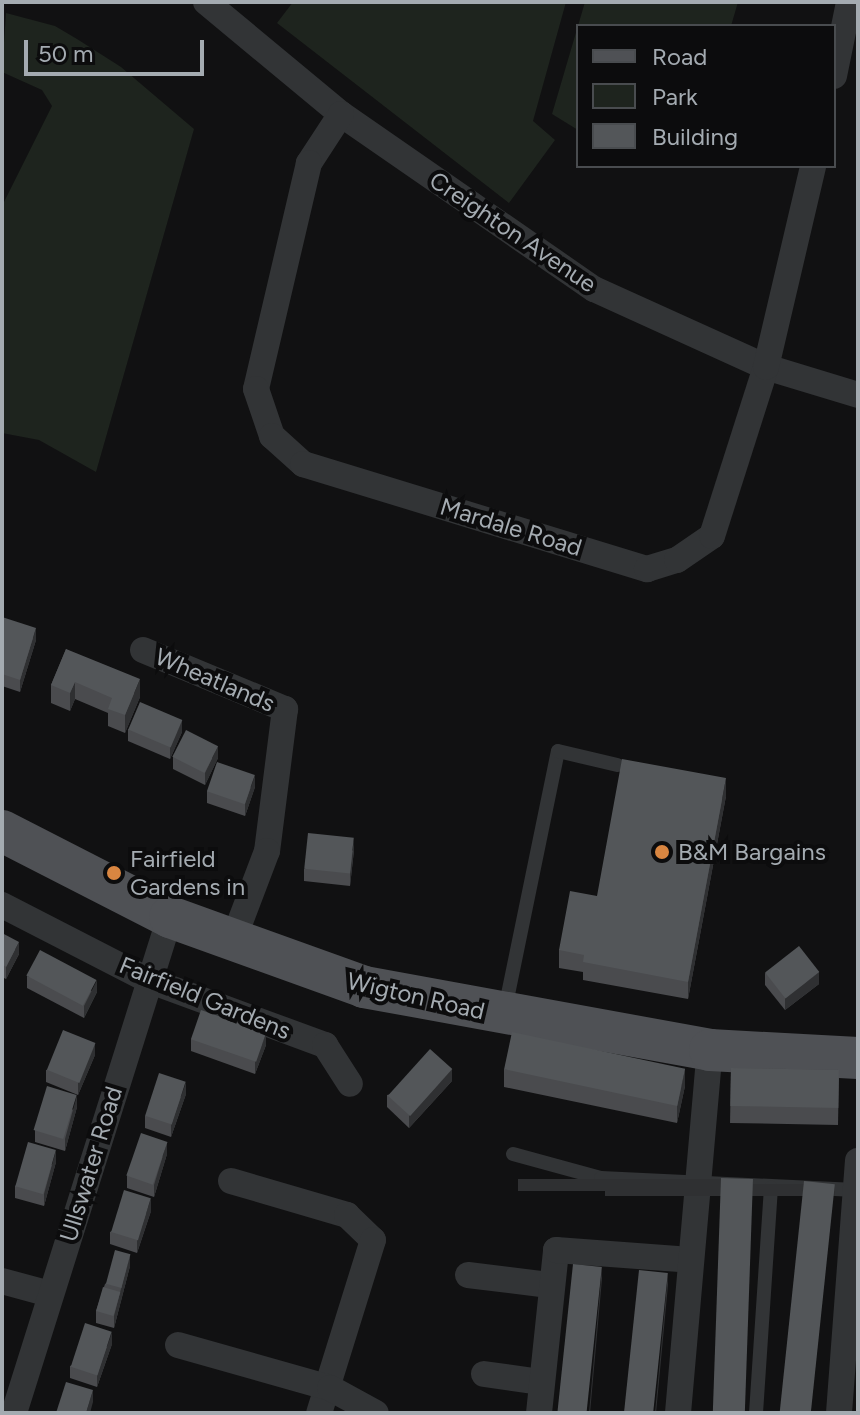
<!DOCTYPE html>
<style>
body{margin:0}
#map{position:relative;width:860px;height:1415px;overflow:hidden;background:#111112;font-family:Figtree,sans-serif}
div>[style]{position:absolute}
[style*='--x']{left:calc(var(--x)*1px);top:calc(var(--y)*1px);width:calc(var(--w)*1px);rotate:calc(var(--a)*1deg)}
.green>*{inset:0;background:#1e241e}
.lane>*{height:14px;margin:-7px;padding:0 7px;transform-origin:7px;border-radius:7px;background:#323436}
.street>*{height:26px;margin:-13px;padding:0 13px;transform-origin:13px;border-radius:13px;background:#323436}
.primary>*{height:42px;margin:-21px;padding:0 21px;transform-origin:21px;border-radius:21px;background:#4f5155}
.wall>*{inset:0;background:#4a4b4e;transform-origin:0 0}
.shaded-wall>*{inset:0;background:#2f3032;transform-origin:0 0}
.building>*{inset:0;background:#535659;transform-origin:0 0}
.dots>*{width:22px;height:22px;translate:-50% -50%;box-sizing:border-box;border:4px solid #0c0c0d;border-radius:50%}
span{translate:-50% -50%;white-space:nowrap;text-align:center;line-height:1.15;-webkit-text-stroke:8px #0c0c0d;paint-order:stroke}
.street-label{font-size:24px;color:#a4abb1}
.poi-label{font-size:24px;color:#a4abb1}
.left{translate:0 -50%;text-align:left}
.frame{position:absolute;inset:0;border:4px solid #a4abb1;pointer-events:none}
.legend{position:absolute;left:576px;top:24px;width:260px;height:144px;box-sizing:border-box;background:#0c0c0d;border:2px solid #494c4f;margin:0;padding:10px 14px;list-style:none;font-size:24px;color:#a4abb1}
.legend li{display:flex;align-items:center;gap:16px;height:40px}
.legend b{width:40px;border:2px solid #494c4f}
.scale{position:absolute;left:24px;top:40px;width:180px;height:36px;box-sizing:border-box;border:4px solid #a4abb1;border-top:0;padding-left:10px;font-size:24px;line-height:28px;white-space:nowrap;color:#a4abb1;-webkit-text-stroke:6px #0c0c0d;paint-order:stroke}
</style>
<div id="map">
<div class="green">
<div style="clip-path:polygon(293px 2px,566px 2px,533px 121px,555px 140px,509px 203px,277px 23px)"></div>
<div style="clip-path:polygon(585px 2px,738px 2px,731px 26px,578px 26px,578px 130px,552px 114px)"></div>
<div style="clip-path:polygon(6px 13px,55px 26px,77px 39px,121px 67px,194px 129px,96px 472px,39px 440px,2px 433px,2px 206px,52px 106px,42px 90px,2px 72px)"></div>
</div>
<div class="lane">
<div style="--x:505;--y:1009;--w:263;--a:-78.4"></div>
<div style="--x:558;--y:751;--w:61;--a:13.3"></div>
<div style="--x:513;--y:1154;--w:91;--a:15.3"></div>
<div style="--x:601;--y:1178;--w:255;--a:2.7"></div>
<div style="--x:756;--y:1413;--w:226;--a:-86.2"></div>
</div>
<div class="street">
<div style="--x:206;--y:2;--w:175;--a:39.7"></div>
<div style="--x:341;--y:114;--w:308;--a:34.7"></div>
<div style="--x:594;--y:289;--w:189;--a:24.4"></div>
<div style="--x:766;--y:367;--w:96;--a:16.9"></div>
<div style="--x:834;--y:76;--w:76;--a:-78.5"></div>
<div style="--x:341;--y:114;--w:59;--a:123.1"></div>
<div style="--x:309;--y:163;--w:232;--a:103.2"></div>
<div style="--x:256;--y:389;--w:50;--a:71.2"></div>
<div style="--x:272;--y:436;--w:42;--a:42.1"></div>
<div style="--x:303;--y:464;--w:360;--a:17"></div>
<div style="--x:647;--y:569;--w:31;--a:-17"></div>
<div style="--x:677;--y:560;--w:42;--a:-34.4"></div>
<div style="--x:712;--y:536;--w:177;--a:-72.3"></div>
<div style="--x:766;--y:367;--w:206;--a:-76.8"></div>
<div style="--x:143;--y:650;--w:154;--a:22.6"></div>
<div style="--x:285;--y:709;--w:143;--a:97.2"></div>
<div style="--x:267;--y:851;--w:98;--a:110.8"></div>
<div style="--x:2;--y:905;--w:164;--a:27.2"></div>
<div style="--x:148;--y:980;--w:189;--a:20.2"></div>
<div style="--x:325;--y:1045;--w:46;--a:57.3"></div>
<div style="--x:231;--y:1181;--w:121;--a:16.3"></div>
<div style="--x:347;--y:1215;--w:36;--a:44"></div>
<div style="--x:373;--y:1240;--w:181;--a:107.3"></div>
<div style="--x:468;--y:1275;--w:82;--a:7"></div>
<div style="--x:2;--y:1281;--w:50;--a:15.2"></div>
<div style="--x:178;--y:1345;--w:158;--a:15.8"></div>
<div style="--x:330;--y:1388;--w:52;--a:28.5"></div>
<div style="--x:484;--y:1374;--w:58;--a:8"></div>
<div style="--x:14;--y:1413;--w:520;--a:-72.54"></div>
<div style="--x:539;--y:1413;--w:164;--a:-84"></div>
<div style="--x:556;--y:1250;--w:135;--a:4.2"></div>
<div style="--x:678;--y:1413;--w:364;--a:-85"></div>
<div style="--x:839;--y:1413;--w:253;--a:-85.7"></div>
</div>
<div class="primary">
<div style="--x:2;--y:831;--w:189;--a:27.1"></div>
<div style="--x:170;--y:917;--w:206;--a:19.8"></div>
<div style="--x:364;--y:987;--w:352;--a:10.3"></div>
<div style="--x:710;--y:1050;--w:148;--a:3.1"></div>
</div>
<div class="wall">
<div style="clip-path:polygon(2px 617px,36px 640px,20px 692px,2px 686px)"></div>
<div style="clip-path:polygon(66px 649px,140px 697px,125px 733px,108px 726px,108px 713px,75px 699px,70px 711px,51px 703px,51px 685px)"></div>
<div style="clip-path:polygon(128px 729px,182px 732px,170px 759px,128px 741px)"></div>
<div style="clip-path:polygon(173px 757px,218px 758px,205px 785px,173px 769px)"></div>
<div style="clip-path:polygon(255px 787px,245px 816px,207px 803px,207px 791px)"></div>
<div style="clip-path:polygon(726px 796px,688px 999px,583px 980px,583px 972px,559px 968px,559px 950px,597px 896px)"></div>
<div style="clip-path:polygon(354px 850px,350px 886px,304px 881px,304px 869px)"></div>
<div style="clip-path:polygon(2px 933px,19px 954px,6px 979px,2px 977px)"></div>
<div style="clip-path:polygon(765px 973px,819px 984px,785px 1010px,765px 985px)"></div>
<div style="clip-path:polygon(27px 976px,97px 992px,84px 1018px,27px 988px)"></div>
<div style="clip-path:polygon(191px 1039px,266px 1045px,255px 1074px,191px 1051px)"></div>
<div style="clip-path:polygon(95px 1055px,78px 1095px,46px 1082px,46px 1070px)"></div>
<div style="left:731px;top:1068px;width:108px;height:55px;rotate:1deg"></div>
<div style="clip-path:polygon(504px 1069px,685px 1086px,677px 1123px,504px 1087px)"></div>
<div style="clip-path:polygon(452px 1081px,409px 1128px,387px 1107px,387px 1095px)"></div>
<div style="clip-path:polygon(186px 1094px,171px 1137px,145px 1128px,145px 1116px)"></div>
<div style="clip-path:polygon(77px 1107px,65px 1151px,35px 1142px,35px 1130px)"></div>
<div style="clip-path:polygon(167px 1154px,154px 1197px,127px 1188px,127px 1176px)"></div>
<div style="clip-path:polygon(56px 1162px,44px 1206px,15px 1198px,15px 1186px)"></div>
<div style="clip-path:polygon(151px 1211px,137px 1253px,110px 1244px,110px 1232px)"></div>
<div style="clip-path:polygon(130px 1266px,114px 1328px,96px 1323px,96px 1311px,105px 1284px)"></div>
<div style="clip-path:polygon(112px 1344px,97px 1387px,70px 1378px,70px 1366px)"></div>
</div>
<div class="shaded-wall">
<div style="clip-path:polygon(36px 628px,36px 640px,20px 692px,20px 680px)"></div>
<div style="clip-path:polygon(140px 679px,140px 697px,125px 733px,125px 715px)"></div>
<div style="clip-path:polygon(75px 682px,75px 699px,70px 711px,70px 693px)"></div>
<div style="clip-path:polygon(182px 720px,182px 732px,170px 759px,170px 747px)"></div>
<div style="clip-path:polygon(218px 746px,218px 758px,205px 785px,205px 773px)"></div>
<div style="clip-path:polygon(255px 775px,255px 787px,245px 816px,245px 804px)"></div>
<div style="clip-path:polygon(726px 778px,726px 796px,688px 999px,688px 982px)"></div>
<div style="clip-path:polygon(354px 838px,354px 850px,350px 886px,350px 874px)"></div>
<div style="clip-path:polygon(19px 942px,19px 954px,6px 979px,6px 967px)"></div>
<div style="clip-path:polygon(819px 972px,819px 984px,785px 1010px,785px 998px)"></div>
<div style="clip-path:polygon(97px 980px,97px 992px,84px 1018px,84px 1006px)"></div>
<div style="clip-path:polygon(266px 1033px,266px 1045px,255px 1074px,255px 1062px)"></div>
<div style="clip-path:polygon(95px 1043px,95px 1055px,78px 1095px,78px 1083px)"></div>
<div style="clip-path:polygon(685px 1068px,685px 1086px,677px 1123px,677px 1106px)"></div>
<div style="clip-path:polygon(452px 1069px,452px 1081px,409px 1128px,409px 1116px)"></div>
<div style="clip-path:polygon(186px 1082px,186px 1094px,171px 1137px,171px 1125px)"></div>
<div style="clip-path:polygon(77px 1095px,77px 1107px,65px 1151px,65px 1139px)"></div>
<div style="clip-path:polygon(167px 1142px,167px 1154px,154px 1197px,154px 1185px)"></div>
<div style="clip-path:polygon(56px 1150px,56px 1162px,44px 1206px,44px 1194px)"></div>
<div style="left:753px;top:1179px;width:12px;height:235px;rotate:90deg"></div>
<div style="left:835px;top:1184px;width:12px;height:230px;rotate:90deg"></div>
<div style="clip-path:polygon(151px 1198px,151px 1211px,137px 1253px,137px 1241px)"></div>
<div style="clip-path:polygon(130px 1254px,130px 1266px,114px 1328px,114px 1316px)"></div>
<div style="clip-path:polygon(602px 1267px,602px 1279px,590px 1413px,589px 1413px)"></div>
<div style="clip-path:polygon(668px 1273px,668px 1285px,656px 1413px,655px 1413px)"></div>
<div style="clip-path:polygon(112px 1332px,112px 1344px,97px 1387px,97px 1375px)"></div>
<div style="clip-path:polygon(93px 1390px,93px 1402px,90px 1413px,86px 1413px)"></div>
</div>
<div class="building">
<div style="clip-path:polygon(2px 617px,36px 628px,20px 680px,2px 674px)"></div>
<div style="clip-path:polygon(66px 649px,140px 679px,125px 715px,108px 709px,112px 698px,75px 682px,70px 693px,51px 685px)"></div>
<div style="left:140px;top:702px;width:46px;height:30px;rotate:23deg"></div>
<div style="left:186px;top:730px;width:36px;height:30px;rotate:27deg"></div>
<div style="clip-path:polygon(622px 759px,726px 778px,688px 982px,583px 962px,584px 955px,559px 950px,570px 891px,597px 896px)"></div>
<div style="left:217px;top:762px;width:40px;height:31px;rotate:19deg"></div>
<div style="left:308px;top:833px;width:46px;height:36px;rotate:6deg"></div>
<div style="clip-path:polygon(2px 933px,19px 942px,6px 967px,2px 964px)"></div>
<div style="left:799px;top:946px;width:33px;height:43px;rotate:52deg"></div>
<div style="left:40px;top:950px;width:64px;height:29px;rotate:28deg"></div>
<div style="left:201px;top:1010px;width:69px;height:31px;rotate:19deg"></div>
<div style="left:63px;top:1030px;width:35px;height:43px;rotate:22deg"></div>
<div style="left:512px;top:1032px;width:177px;height:38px;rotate:12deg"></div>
<div style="left:430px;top:1049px;width:30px;height:63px;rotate:42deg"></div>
<div style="left:731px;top:1068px;width:108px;height:38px;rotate:1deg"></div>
<div style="left:159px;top:1073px;width:28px;height:45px;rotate:18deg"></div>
<div style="left:47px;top:1086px;width:31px;height:46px;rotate:17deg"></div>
<div style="left:141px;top:1133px;width:28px;height:45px;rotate:19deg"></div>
<div style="left:28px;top:1142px;width:29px;height:46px;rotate:16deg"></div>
<div style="left:721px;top:1178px;width:32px;height:236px;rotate:2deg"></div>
<div style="left:804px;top:1181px;width:31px;height:233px;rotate:6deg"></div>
<div style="left:124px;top:1190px;width:28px;height:44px;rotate:17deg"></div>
<div style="left:115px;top:1250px;width:16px;height:35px;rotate:15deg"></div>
<div style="left:573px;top:1264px;width:29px;height:150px;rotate:6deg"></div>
<div style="left:639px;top:1270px;width:29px;height:144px;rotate:6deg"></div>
<div style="left:103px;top:1287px;width:18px;height:25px;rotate:16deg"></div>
<div style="left:85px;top:1323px;width:28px;height:46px;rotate:18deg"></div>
<div style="clip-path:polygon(66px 1382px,93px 1390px,86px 1413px,56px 1413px)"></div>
</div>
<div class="dots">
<div style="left:662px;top:852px;background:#d98641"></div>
<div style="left:114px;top:873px;background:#d98641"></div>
</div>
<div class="street-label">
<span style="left:513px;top:232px;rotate:34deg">Creighton Avenue</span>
<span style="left:511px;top:527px;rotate:17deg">Mardale Road</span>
<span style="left:215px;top:680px;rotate:23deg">Wheatlands</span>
<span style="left:416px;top:996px;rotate:13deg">Wigton Road</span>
<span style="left:205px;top:998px;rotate:22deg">Fairfield Gardens</span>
<span style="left:91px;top:1164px;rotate:-73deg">Ullswater Road</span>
</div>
<div class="poi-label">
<span class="left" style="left:678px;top:852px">B&amp;M Bargains</span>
<span class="left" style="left:130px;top:873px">Fairfield<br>Gardens in</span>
</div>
<div class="frame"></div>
<ul class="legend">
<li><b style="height:10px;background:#4f5155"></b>Road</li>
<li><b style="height:22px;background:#1e241e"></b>Park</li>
<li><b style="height:22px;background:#535659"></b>Building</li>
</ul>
<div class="scale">50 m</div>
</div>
